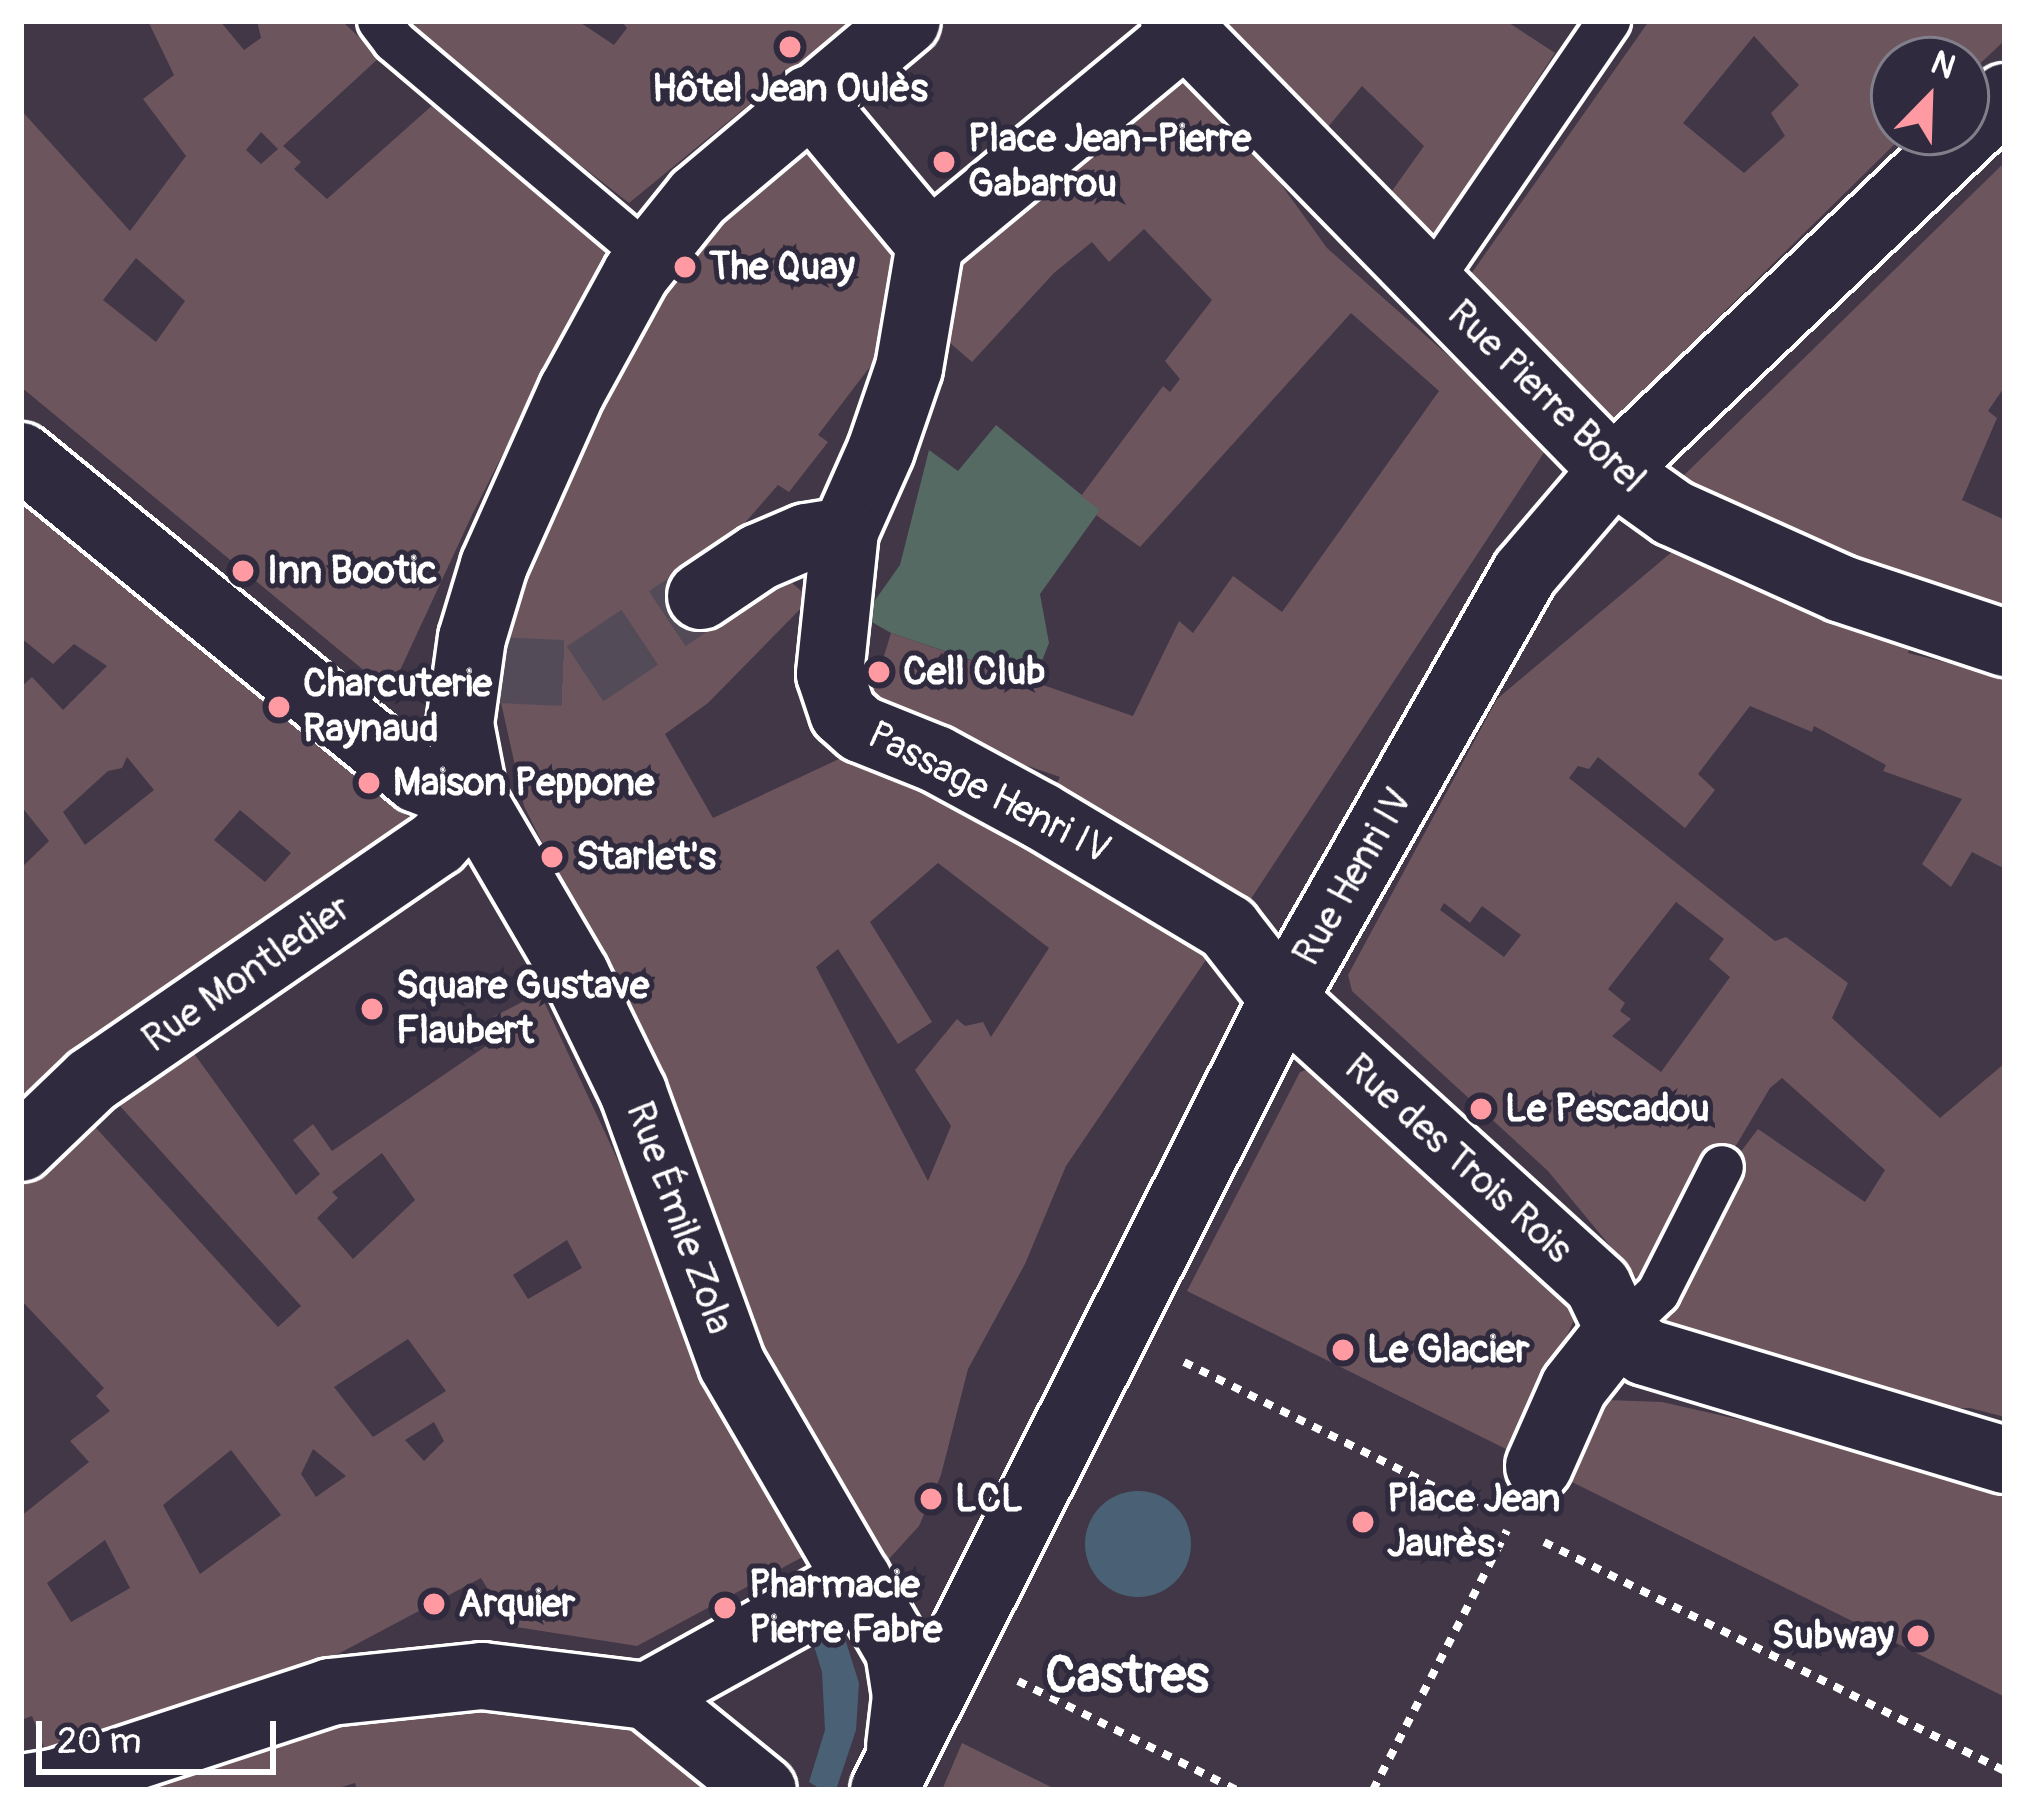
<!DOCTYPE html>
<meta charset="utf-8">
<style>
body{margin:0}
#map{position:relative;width:2026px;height:1811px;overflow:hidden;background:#413747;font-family:Pangolin,sans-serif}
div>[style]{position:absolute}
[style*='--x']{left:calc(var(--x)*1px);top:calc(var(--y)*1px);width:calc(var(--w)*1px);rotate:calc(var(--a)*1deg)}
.green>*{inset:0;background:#566a64}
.water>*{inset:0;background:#4a6075}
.round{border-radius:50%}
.building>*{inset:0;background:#6c555d}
.street-tunnel>*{height:66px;margin-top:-33px;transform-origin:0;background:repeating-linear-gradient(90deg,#544b59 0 66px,transparent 0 99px)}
.path>*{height:8px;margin-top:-4px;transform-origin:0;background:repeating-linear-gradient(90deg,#fff 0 9px,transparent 0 18px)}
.roads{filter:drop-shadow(3px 0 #fff) drop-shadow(-3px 0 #fff) drop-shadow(0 3px #fff) drop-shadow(0 -3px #fff)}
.lane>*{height:42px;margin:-21px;padding:0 21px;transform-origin:21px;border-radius:21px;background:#2f2a3d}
.street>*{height:66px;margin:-33px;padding:0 33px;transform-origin:33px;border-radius:33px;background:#2f2a3d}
.dots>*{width:33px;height:33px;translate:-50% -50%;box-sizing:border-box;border:6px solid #2f2a3d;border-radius:50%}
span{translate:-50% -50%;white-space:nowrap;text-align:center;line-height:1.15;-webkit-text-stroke:10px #2f2a3d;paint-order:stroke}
.poi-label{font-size:39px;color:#fff;font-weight:700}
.left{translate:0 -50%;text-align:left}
.right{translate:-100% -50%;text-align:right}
.street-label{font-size:39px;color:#fff}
.district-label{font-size:51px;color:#fff;font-weight:700}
.frame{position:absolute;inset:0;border:24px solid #fff;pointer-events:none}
.north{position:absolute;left:1870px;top:36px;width:120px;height:120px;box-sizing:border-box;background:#2f2a3d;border:3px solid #827f8b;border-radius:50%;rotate:23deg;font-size:33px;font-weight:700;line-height:48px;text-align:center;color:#fff}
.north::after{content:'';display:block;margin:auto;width:42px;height:54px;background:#ff9aa2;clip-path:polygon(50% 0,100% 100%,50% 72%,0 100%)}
.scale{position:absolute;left:36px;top:1721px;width:240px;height:54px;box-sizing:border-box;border:6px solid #fff;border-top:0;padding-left:15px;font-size:36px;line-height:42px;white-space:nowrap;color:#fff;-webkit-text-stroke:9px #2f2a3d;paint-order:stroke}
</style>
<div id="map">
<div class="green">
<div style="clip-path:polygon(996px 425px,1100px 510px,1040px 594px,1049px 643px,1034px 681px,891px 633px,863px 617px,900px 565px,929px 450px,958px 471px)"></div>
</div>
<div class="water">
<div class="round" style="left:1085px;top:1491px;width:106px;height:106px"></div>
<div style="clip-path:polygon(840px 1623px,859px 1683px,856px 1730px,836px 1790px,822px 1790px,809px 1782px,825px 1730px,822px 1672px,811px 1636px)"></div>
</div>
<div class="building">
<div style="clip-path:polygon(evenodd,148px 21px,220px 21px,244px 50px,261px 38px,257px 21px,342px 21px,380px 57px,283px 146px,301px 162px,294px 169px,327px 199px,435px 103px,609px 245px,472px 515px,396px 679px,384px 687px,21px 387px,21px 110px,130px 231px,186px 156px,143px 99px,174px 75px,148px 21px,261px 132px,278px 149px,261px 164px,246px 150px,261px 132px,148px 21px,136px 258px,185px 301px,156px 342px,103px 300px,136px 258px)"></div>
<div style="clip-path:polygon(412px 21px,578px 21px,614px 45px,627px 28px,621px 21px,851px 21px,629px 203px,427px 45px)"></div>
<div style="clip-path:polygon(1226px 21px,1506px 21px,1555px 53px,1433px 238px,1413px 241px,1382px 205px,1424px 146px,1362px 86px,1323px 133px)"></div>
<div style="clip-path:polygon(evenodd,1649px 21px,2005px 21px,2005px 40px,1966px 77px,1966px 60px,1894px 60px,1894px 132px,1907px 132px,1612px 422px,1464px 284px,1649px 21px,1754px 36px,1799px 85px,1771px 113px,1785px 136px,1744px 173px,1683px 123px,1754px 36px)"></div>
<div style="clip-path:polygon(1189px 72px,1236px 122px,1327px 248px,1549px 445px,1241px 914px,1050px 798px,1060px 777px,867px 711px,891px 633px,1133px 716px,1179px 621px,1193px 633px,1233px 576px,1282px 612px,1439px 391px,1351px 313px,1140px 547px,1096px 515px,1100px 510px,1081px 496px,1163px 386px,1170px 392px,1180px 379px,1165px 361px,1212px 300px,1144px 229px,1109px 262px,1092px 242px,1054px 273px,972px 362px,935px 330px,949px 255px)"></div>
<div style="clip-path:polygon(evenodd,806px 137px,903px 250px,882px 351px,818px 435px,828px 442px,789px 492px,778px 485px,695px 580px,771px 564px,810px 599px,708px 703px,665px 734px,713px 818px,854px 752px,1216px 945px,1066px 1166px,1025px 1264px,968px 1369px,941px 1475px,919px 1526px,888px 1560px,811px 1462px,631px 1023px,524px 806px,498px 689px,498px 646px,616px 356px,723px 218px,806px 137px,938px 863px,1049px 948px,991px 1037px,983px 1022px,965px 1026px,957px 1019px,915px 1070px,951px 1126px,928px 1181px,816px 967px,838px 949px,898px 1044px,932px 1022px,870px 922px,938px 863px)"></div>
<div style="clip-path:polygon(2005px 162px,2005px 386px,1988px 411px,1997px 418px,1962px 500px,2005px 520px,2005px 620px,1884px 581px,1679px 480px)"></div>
<div style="clip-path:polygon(evenodd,21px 492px,414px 821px,21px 1103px,21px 868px,49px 841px,21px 806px,21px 687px,32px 677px,63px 710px,107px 666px,74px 644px,53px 664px,21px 638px,21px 492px,127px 757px,154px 790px,85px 845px,63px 812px,108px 771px,122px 768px,127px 757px,21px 492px,240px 810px,291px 853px,265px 882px,214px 840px,240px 810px)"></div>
<div style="clip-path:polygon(evenodd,1679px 546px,1910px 647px,1908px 653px,2005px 677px,2005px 869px,1972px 852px,1951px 887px,1922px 864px,1962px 799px,1883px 771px,1886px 765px,1814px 726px,1812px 732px,1750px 706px,1698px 774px,1715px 790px,1685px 828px,1598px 757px,1589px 769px,1578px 766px,1569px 778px,1775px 941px,1786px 937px,1848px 983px,1832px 1018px,1940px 1118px,2005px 1063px,2005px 1417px,1970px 1408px,1933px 1409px,1803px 1379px,1659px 1318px,1736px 1158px,1758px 1129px,1865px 1202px,1885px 1170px,1782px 1078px,1770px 1088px,1649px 1293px,1548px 1171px,1352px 991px,1348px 975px,1497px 699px,1679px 546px,1676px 902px,1724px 939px,1709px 959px,1730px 977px,1661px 1072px,1612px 1036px,1631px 1019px,1620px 1011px,1625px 1003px,1608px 989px,1676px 902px,1679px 546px,1444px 903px,1470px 923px,1482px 906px,1521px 935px,1504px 957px,1440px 910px,1444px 903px)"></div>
<div style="clip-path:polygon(evenodd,540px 993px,648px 1225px,812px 1552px,637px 1646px,510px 1626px,481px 1578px,321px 1663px,48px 1758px,32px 1716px,21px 1720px,21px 1516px,89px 1462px,70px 1441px,110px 1411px,96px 1396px,104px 1388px,21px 1300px,21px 1178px,86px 1117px,278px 1327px,301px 1306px,111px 1096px,185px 1041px,296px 1195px,320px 1174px,293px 1140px,313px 1124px,332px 1151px,492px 1042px,479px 1024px,540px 993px,382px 1153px,415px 1200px,353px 1259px,317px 1218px,338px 1198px,332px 1192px,382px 1153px,540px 993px,567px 1240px,582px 1268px,528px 1299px,513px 1275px,567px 1240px,540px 993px,408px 1339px,446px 1391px,373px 1437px,334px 1387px,408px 1339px,540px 993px,434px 1422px,444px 1441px,424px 1461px,405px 1440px,434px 1422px,540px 993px,313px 1449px,346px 1476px,316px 1497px,301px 1474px,313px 1449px,540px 993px,231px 1450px,281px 1515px,200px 1574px,163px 1505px,231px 1450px,540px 993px,105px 1540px,130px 1588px,71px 1622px,47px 1583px,105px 1540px)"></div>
<div style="clip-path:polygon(1306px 1070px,1576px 1316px,1512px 1452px,1187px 1291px,1300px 1072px)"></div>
<div style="clip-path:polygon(1608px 1400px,1662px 1402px,1949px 1467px,2005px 1486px,2005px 1697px,1570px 1481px)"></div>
<div style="clip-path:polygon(482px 1700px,652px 1734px,725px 1790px,357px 1790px,355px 1783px,332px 1790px,132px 1790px,318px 1728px,400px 1708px)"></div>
<div style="clip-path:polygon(962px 1743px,1047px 1785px,1057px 1790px,942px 1790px)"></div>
</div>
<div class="street-tunnel">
<div style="--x:497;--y:670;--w:88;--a:2.6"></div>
<div style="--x:585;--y:674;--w:140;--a:-33.9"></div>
</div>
<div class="path">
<div style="--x:1184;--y:1362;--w:327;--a:26.5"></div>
<div style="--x:1544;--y:1542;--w:515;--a:26.42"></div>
<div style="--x:1018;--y:1681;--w:245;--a:26.5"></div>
<div style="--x:1373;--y:1790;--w:292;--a:-62.7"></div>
</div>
<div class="roads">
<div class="lane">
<div style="--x:379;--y:21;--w:25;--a:53"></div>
<div style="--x:394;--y:41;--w:312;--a:40.2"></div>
<div style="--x:632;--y:242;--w:32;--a:83"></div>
<div style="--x:1429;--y:284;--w:319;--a:-55.6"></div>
<div style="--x:1619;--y:1330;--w:54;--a:-43.5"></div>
<div style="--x:1658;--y:1293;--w:141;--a:-63.1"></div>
</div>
<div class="street">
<div style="--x:1174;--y:21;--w:628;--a:45.65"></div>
<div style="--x:1613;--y:470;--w:74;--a:35.6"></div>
<div style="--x:1673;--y:513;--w:185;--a:24.2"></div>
<div style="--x:1842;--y:589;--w:172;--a:18.3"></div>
<div style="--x:809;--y:99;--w:189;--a:50.2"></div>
<div style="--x:930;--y:244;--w:126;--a:99.6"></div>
<div style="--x:909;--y:368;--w:87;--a:108.9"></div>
<div style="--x:881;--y:450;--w:89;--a:114"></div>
<div style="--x:845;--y:531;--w:144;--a:96"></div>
<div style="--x:830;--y:674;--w:41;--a:71.6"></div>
<div style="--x:843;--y:713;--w:24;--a:42"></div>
<div style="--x:861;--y:729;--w:81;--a:21.8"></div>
<div style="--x:936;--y:759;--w:119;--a:28.5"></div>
<div style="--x:1041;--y:816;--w:218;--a:30.9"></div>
<div style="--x:1228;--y:928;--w:90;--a:52.2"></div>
<div style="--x:1283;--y:999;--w:426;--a:42.3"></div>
<div style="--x:1598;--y:1286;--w:49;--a:64.5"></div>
<div style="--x:1619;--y:1330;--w:34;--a:40"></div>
<div style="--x:1645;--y:1352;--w:376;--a:16.7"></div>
<div style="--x:930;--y:244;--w:330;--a:-39.6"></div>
<div style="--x:21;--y:456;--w:511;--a:39.2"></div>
<div style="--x:417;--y:779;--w:62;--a:21.6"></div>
<div style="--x:701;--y:596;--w:70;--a:-33.9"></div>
<div style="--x:759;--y:557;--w:51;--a:-23.1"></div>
<div style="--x:806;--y:537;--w:39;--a:-9"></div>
<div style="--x:21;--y:1148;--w:98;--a:-43.8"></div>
<div style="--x:92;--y:1080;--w:419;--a:-34.5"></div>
<div style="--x:437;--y:843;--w:56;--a:-47.2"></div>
<div style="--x:1539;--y:1466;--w:86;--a:-66.1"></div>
<div style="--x:1574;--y:1387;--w:73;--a:-51.7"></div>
<div style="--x:647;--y:1696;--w:241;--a:-29"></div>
<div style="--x:900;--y:1747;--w:51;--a:-83.3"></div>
<div style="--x:906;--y:1696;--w:46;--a:-98.8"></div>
<div style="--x:899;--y:1651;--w:332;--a:-120.2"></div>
<div style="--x:732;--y:1364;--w:289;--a:-110"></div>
<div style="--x:633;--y:1092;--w:130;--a:-116"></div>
<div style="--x:576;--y:975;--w:200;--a:-120.3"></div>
<div style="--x:475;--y:802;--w:79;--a:-100.9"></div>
<div style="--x:460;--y:724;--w:87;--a:-82.1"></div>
<div style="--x:472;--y:638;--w:76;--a:-73.2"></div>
<div style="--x:494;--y:565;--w:191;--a:-65.9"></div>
<div style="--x:572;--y:391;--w:133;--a:-61.3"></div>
<div style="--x:636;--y:274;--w:99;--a:-51.2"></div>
<div style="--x:698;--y:197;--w:273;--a:-40.1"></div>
<div style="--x:21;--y:1788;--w:33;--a:-9"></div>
<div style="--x:54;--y:1783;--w:291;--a:-18.2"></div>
<div style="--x:330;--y:1692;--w:153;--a:-6"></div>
<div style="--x:482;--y:1676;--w:166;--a:6.9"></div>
<div style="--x:647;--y:1696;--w:149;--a:39"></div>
<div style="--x:884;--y:1790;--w:886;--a:-63.23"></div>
<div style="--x:1283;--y:999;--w:490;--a:-60.4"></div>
<div style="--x:1525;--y:573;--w:135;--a:-49.5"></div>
<div style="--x:1613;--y:470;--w:541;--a:-43.58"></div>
</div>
</div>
<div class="dots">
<div style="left:790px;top:47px;background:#ff9aa2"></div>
<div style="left:944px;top:162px;background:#ff9aa2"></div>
<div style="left:685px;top:267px;background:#ff9aa2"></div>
<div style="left:243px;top:571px;background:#ff9aa2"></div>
<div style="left:879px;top:672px;background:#ff9aa2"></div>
<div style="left:279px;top:707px;background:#ff9aa2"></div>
<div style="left:369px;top:783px;background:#ff9aa2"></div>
<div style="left:552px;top:857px;background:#ff9aa2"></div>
<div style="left:372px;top:1009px;background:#ff9aa2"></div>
<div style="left:1481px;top:1109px;background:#ff9aa2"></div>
<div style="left:1343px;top:1350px;background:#ff9aa2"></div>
<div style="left:931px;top:1499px;background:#ff9aa2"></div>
<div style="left:1363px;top:1522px;background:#ff9aa2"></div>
<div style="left:434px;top:1604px;background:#ff9aa2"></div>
<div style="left:725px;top:1608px;background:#ff9aa2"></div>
<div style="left:1918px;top:1636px;background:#ff9aa2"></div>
</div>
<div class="poi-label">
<span style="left:790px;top:89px">Hôtel Jean Oulès</span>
<span class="left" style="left:968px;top:162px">Place Jean-Pierre<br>Gabarrou</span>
<span class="left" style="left:709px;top:267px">The Quay</span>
<span class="left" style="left:267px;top:571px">Inn Bootic</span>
<span class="left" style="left:903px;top:672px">Cell Club</span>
<span class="left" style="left:303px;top:707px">Charcuterie<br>Raynaud</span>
<span class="left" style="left:393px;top:783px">Maison Peppone</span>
<span class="left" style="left:576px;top:857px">Starlet's</span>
<span class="left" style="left:396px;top:1009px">Square Gustave<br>Flaubert</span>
<span class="left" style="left:1505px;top:1109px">Le Pescadou</span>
<span class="left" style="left:1367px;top:1350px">Le Glacier</span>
<span class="left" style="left:955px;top:1499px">LCL</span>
<span class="left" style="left:1387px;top:1522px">Place Jean<br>Jaurès</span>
<span class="left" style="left:749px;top:1608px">Pharmacie<br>Pierre Fabre</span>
<span class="left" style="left:458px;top:1604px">Arquier</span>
<span class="right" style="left:1894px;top:1636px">Subway</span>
</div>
<div class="street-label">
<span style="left:1546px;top:397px;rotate:44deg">Rue Pierre Borel</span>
<span style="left:989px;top:793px;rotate:27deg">Passage Henri IV</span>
<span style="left:1353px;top:877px;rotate:-60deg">Rue Henri IV</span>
<span style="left:247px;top:974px;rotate:-35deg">Rue Montledier</span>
<span style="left:1458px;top:1159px;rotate:42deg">Rue des Trois Rois</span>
<span style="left:679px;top:1218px;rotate:70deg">Rue Émile Zola</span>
</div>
<div class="district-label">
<span style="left:1127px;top:1676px">Castres</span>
</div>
<div class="frame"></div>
<div class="north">N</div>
<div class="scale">20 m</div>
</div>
